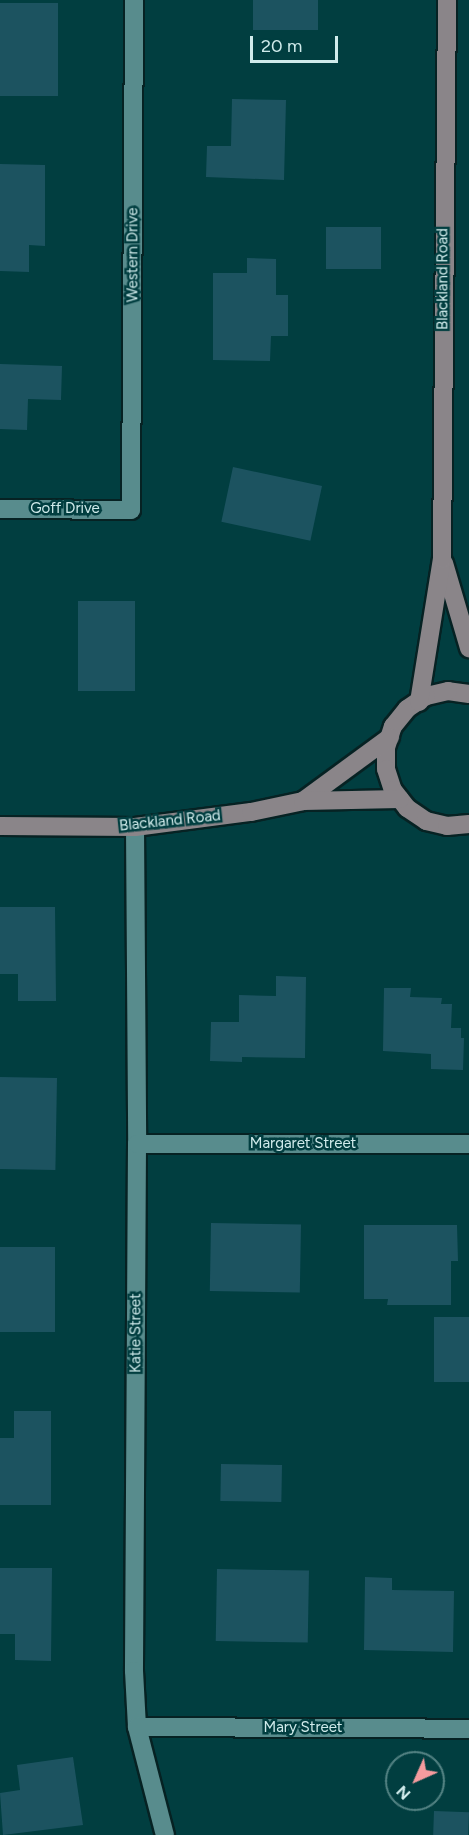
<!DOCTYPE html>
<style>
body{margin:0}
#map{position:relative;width:469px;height:1835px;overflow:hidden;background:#013e40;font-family:Figtree,sans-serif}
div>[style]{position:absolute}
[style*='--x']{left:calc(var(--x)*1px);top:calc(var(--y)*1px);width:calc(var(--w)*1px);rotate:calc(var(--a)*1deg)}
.building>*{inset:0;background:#1c5360;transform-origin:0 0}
.roads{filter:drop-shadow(2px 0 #062223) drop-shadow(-2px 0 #062223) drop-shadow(0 2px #062223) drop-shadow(0 -2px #062223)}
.street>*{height:18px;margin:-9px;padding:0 9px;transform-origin:9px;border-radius:9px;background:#588c8d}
.secondary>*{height:18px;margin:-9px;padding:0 9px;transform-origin:9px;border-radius:9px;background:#8a8589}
span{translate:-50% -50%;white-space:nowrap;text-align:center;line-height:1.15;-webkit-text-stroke:5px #013e40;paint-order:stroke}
.street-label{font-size:15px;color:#d0ebeb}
.north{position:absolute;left:385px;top:1751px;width:60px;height:60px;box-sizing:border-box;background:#013e40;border:2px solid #548384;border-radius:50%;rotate:225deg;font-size:16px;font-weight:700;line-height:24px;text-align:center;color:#d0ebeb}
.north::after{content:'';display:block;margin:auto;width:21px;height:27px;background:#f59b9e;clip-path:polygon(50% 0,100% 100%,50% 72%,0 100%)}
.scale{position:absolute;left:250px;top:36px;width:88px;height:27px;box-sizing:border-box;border:3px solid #d0ebeb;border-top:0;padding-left:8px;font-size:18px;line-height:21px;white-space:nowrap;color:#d0ebeb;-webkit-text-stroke:4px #013e40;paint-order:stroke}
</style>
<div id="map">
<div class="building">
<div style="left:253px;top:0;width:65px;height:30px"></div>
<div style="left:0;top:3px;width:58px;height:93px"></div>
<div style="clip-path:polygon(232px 99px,286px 100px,284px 180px,206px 177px,207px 146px,231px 146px)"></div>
<div style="clip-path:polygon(0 164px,45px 165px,45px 246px,29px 245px,29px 272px,0 271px)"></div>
<div style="left:326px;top:227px;width:55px;height:42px"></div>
<div style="clip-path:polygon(247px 258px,276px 259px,276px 295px,288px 295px,288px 336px,271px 336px,270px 361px,213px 360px,213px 273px,247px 273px)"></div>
<div style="clip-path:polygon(0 364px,62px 366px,61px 400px,28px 399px,27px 430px,0 429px)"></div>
<div style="left:233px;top:467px;width:91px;height:56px;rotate:12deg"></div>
<div style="left:78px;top:601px;width:57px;height:90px"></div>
<div style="clip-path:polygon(0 907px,55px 907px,56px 1001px,18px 1001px,18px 974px,0 974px)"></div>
<div style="clip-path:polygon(276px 976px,306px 977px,305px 1058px,242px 1057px,242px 1062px,210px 1061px,211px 1022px,239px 1022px,239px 995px,276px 996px)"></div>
<div style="clip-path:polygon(384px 988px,411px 988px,410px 997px,442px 998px,441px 1004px,452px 1004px,451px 1028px,461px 1028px,461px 1038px,464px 1038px,463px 1070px,431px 1069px,431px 1054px,383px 1051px)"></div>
<div style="left:0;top:1077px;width:57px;height:92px;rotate:1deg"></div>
<div style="left:211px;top:1223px;width:90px;height:68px;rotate:1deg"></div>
<div style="clip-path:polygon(364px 1225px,457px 1225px,458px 1261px,451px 1261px,451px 1305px,387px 1305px,388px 1299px,364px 1299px)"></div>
<div style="left:0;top:1247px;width:55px;height:85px"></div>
<div style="left:434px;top:1317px;width:35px;height:65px"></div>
<div style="clip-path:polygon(14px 1411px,51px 1411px,51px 1505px,0 1505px,0 1438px,14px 1438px)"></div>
<div style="left:221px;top:1464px;width:61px;height:37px;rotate:1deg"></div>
<div style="clip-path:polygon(0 1568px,52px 1568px,51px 1661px,15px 1660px,15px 1634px,0 1634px)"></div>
<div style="left:217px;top:1569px;width:92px;height:72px;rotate:1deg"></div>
<div style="clip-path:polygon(365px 1577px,392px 1578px,392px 1590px,454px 1591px,453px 1652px,364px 1650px)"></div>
<div style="clip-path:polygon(73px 1757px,83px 1825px,3px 1835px,0 1793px,20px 1790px,17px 1765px)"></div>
<div style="left:434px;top:1811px;width:35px;height:24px;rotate:2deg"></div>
</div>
<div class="roads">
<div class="street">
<div style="--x:0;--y:509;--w:131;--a:0.4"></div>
<div style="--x:131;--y:510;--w:510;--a:-89.66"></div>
<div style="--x:135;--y:827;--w:317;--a:89.6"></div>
<div style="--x:137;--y:1144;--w:527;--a:90.33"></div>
<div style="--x:134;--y:1671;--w:56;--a:86.9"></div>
<div style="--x:137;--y:1727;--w:112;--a:75.5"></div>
<div style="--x:137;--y:1144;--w:332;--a:0"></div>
<div style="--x:137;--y:1727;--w:332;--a:0.3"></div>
</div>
<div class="secondary">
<div style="--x:444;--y:563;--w:89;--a:73.6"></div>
<div style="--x:469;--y:694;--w:21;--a:-172"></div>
<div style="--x:448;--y:691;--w:23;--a:167"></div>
<div style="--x:426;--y:696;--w:23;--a:146"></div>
<div style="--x:407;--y:709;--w:22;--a:129"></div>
<div style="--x:393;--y:726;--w:22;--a:108"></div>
<div style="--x:386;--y:747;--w:22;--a:90"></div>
<div style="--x:386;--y:769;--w:22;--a:72"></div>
<div style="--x:393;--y:790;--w:23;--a:52"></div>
<div style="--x:407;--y:808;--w:23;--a:34"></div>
<div style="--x:426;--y:821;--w:22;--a:13"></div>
<div style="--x:447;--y:826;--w:22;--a:-5"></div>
<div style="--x:419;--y:702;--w:145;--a:-80.9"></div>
<div style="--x:442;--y:559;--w:559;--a:-89.49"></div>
<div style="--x:303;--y:801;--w:108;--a:-36.3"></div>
<div style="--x:0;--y:826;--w:135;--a:0.4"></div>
<div style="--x:135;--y:827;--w:117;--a:-7.4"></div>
<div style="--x:251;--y:812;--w:53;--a:-11.9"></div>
<div style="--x:303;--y:801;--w:97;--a:-1.2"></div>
</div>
</div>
<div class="street-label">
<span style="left:133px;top:255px;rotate:-90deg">Western Drive</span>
<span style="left:443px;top:279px;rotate:-90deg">Blackland Road</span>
<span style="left:65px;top:509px">Goff Drive</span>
<span style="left:170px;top:821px;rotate:-6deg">Blackland Road</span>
<span style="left:303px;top:1144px">Margaret Street</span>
<span style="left:136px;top:1333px;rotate:-90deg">Katie Street</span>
<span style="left:303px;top:1728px">Mary Street</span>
</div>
<div class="north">N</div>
<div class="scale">20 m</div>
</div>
